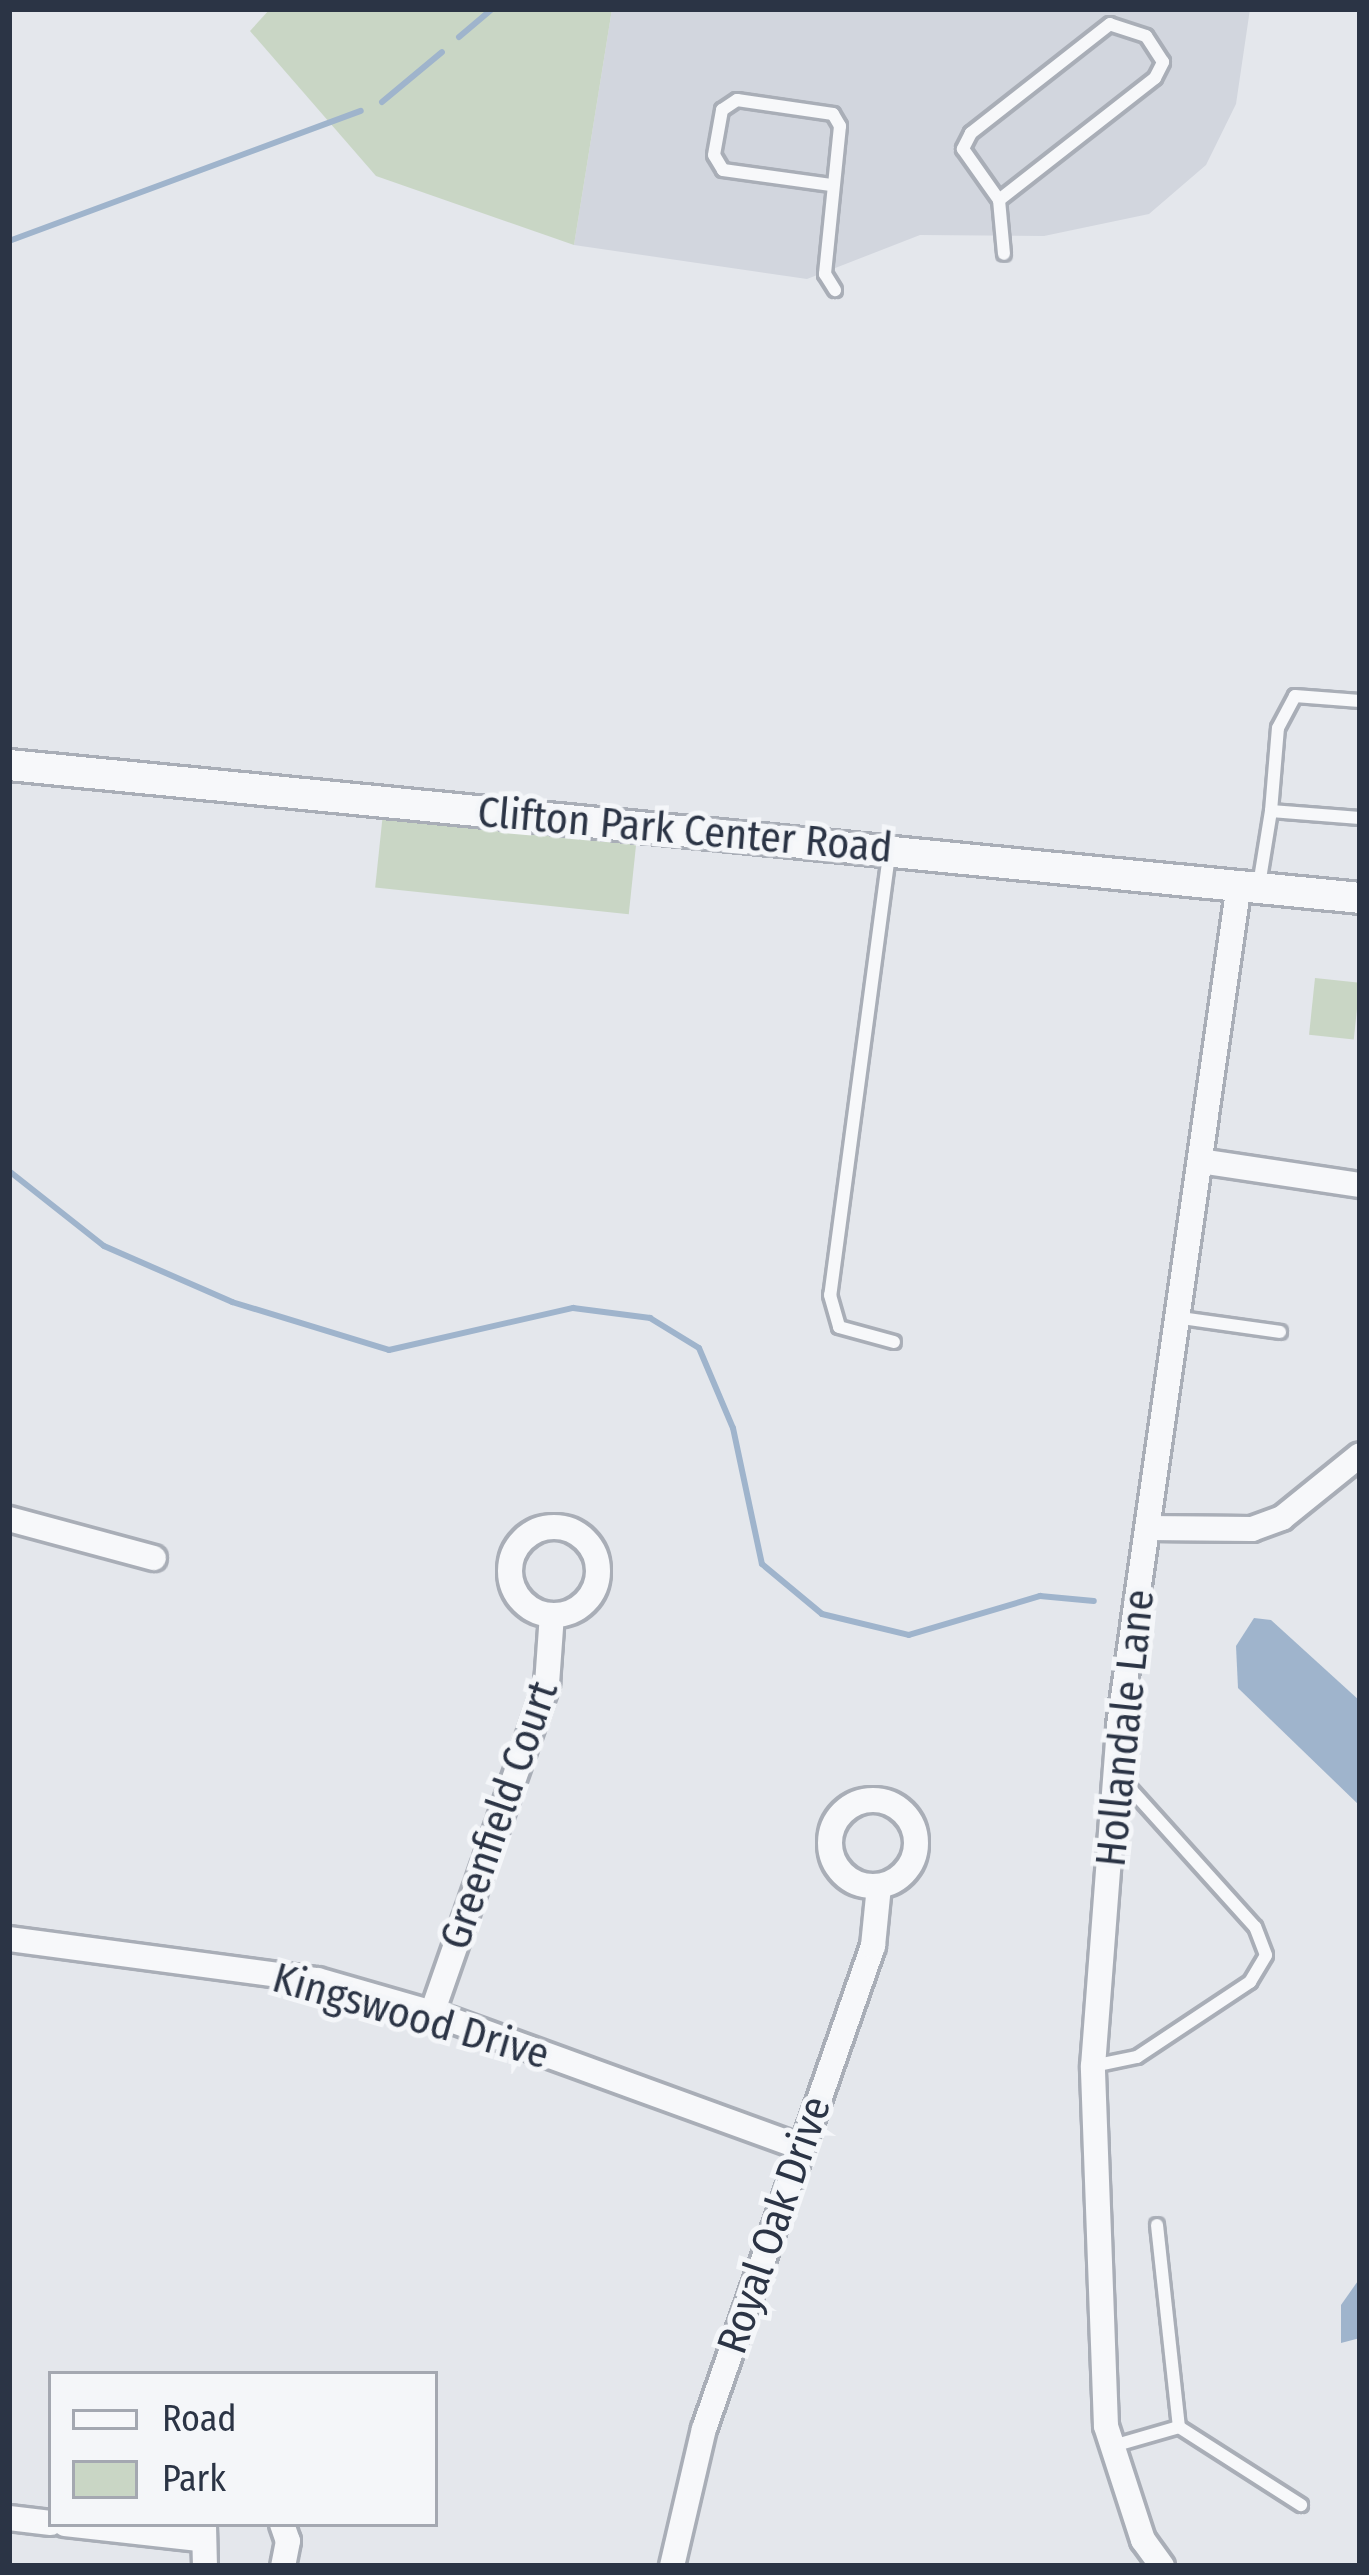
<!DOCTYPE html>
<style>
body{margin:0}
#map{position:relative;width:1369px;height:2575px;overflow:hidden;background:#e4e7ec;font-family:"Fira Sans Condensed",sans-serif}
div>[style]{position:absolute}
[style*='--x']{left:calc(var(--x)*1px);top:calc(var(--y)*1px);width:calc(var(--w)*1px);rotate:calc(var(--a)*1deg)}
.built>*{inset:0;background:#d2d6de}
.green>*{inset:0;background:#c9d6c5;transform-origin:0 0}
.water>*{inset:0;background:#9fb4cc}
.stream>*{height:6px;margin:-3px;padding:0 3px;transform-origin:3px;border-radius:3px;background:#9fb4cc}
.roads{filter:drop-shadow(3px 0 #a9aeb7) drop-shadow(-3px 0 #a9aeb7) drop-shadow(0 3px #a9aeb7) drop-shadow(0 -3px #a9aeb7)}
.service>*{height:12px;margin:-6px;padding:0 6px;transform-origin:6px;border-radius:6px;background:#f7f8fa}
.minor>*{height:24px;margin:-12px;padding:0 12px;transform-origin:12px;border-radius:12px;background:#f7f8fa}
.minor>.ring{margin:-12px;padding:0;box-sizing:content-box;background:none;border:24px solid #f7f8fa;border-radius:50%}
.tertiary>*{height:30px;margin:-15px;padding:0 15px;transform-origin:15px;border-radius:15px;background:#f7f8fa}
span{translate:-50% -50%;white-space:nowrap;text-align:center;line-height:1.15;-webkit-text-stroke:10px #f4f6f9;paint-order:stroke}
.street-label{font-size:42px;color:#2b3445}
.frame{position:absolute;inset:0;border:12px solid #2b3445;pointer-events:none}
.legend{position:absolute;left:48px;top:2371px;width:390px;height:156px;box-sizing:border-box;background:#f4f6f9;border:3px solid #a4a8b1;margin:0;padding:15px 21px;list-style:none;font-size:36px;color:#2b3445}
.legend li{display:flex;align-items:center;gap:24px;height:60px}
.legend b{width:60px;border:3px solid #a4a8b1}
</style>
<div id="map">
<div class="built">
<div style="clip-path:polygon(612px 9px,1250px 9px,1236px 104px,1206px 165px,1149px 214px,1044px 236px,920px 235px,807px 279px,574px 245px)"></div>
</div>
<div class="green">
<div style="clip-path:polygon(270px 9px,612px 9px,574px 245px,376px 176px,250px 31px)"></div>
<div style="left:383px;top:813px;width:255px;height:75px;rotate:6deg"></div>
<div style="left:1315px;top:978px;width:45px;height:57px;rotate:6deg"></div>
</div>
<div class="water">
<div style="clip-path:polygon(1254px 1618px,1271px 1620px,1360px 1701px,1360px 1806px,1238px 1688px,1236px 1646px)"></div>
<div style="clip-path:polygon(1360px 2278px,1360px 2338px,1341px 2343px,1341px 2305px)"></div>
</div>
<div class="stream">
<div style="--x:459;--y:37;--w:43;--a:-40.3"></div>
<div style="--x:382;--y:102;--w:78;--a:-39.8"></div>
<div style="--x:9;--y:241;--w:375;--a:-20.3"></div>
<div style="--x:9;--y:1171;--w:121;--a:38.3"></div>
<div style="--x:104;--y:1246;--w:140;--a:23.6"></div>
<div style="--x:232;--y:1302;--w:164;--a:17"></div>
<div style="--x:389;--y:1350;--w:189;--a:-12.9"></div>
<div style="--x:573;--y:1308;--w:78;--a:7.4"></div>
<div style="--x:650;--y:1318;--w:57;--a:31.5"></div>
<div style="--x:699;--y:1348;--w:87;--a:67"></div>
<div style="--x:733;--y:1428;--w:139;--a:78"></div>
<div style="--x:762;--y:1564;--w:78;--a:39.8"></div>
<div style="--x:822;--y:1614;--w:89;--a:13.6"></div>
<div style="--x:909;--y:1635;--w:137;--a:-16.6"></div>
<div style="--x:1040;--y:1596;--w:54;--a:5.3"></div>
</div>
<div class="roads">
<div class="service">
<div style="--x:831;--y:185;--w:109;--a:-172.1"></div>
<div style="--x:723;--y:170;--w:17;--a:-121"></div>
<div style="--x:714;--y:155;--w:46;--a:-79.9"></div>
<div style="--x:722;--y:110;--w:18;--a:-34"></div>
<div style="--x:737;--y:100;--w:97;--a:8.3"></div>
<div style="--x:833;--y:114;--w:14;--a:60"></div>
<div style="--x:840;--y:126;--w:149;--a:95.8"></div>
<div style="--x:825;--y:274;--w:19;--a:58"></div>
<div style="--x:999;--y:200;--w:198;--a:-38"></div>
<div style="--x:1155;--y:78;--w:18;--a:-63"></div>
<div style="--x:1163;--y:62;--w:31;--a:-123"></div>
<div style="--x:1146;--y:36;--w:38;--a:-162"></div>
<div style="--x:1110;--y:24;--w:177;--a:141.9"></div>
<div style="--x:971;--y:133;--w:18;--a:117"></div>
<div style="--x:963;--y:149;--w:62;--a:54.8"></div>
<div style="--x:999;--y:200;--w:54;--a:84.7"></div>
<div style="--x:1271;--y:811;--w:83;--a:-85.2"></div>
<div style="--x:1278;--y:728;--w:36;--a:-62"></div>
<div style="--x:1295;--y:696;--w:65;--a:4.4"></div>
<div style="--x:889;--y:855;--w:444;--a:97.6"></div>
<div style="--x:830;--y:1295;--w:33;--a:74"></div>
<div style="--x:839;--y:1327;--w:57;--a:15.3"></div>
<div style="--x:1259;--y:885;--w:75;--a:-80.8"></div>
<div style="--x:1271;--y:811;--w:89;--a:4.5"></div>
<div style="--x:1181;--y:1318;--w:100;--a:8"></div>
<div style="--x:1093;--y:2066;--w:45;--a:-11.6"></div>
<div style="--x:1137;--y:2057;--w:136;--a:-33.6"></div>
<div style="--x:1250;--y:1982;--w:31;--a:-59"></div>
<div style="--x:1266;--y:1955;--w:30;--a:-111"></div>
<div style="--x:1255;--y:1927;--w:205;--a:-132"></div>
<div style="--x:1157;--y:2225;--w:203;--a:83.8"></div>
<div style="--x:1179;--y:2427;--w:145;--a:32.6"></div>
<div style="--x:1113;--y:2446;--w:69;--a:-16.1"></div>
</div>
<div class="minor">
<div style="--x:1206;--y:1162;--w:156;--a:8.5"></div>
<div style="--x:9;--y:1519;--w:150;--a:15.1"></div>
<div class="ring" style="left:510px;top:1527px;width:64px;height:64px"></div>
<div style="--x:1148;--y:1528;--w:104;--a:0.6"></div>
<div style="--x:1252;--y:1529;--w:32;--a:-20"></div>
<div style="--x:1282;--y:1518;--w:100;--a:-38.9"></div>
<div class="ring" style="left:830px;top:1800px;width:62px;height:62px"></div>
<div style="--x:9;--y:1939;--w:312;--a:7.6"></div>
<div style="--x:318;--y:1980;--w:119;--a:16.1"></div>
<div style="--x:432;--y:2013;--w:392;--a:20"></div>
<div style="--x:432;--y:2013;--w:349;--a:-70.7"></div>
<div style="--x:547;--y:1684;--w:69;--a:-85.9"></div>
<div style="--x:9;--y:2518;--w:42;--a:6.8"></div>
<div style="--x:65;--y:2524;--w:135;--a:6.4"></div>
<div style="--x:282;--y:2524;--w:18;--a:71"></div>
<div style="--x:288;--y:2541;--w:25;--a:101"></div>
<div style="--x:204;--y:2526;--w:40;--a:88.6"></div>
<div style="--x:672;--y:2566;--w:141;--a:-76.9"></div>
<div style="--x:704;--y:2429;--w:512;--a:-70.72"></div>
<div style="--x:873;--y:1946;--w:60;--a:-84.3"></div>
<div style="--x:1162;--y:2566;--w:32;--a:-126"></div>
<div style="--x:1143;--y:2540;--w:120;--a:-108"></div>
<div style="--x:1106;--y:2426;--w:360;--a:-92.1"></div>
<div style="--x:1093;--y:2066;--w:342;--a:-85.6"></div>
<div style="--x:1119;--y:1725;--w:850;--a:-81.88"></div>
</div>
<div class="tertiary">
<div style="--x:9;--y:765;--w:1358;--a:5.62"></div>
</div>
</div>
<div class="street-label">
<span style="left:685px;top:830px;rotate:5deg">Clifton Park Center Road</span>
<span style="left:1125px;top:1728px;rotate:-84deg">Hollandale Lane</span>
<span style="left:499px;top:1815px;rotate:-71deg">Greenfield Court</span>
<span style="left:411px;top:2016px;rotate:16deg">Kingswood Drive</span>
<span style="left:774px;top:2225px;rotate:-71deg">Royal Oak Drive</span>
</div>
<div class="frame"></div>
<ul class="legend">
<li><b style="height:15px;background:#f7f8fa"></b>Road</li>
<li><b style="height:33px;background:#c9d6c5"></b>Park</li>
</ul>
</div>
